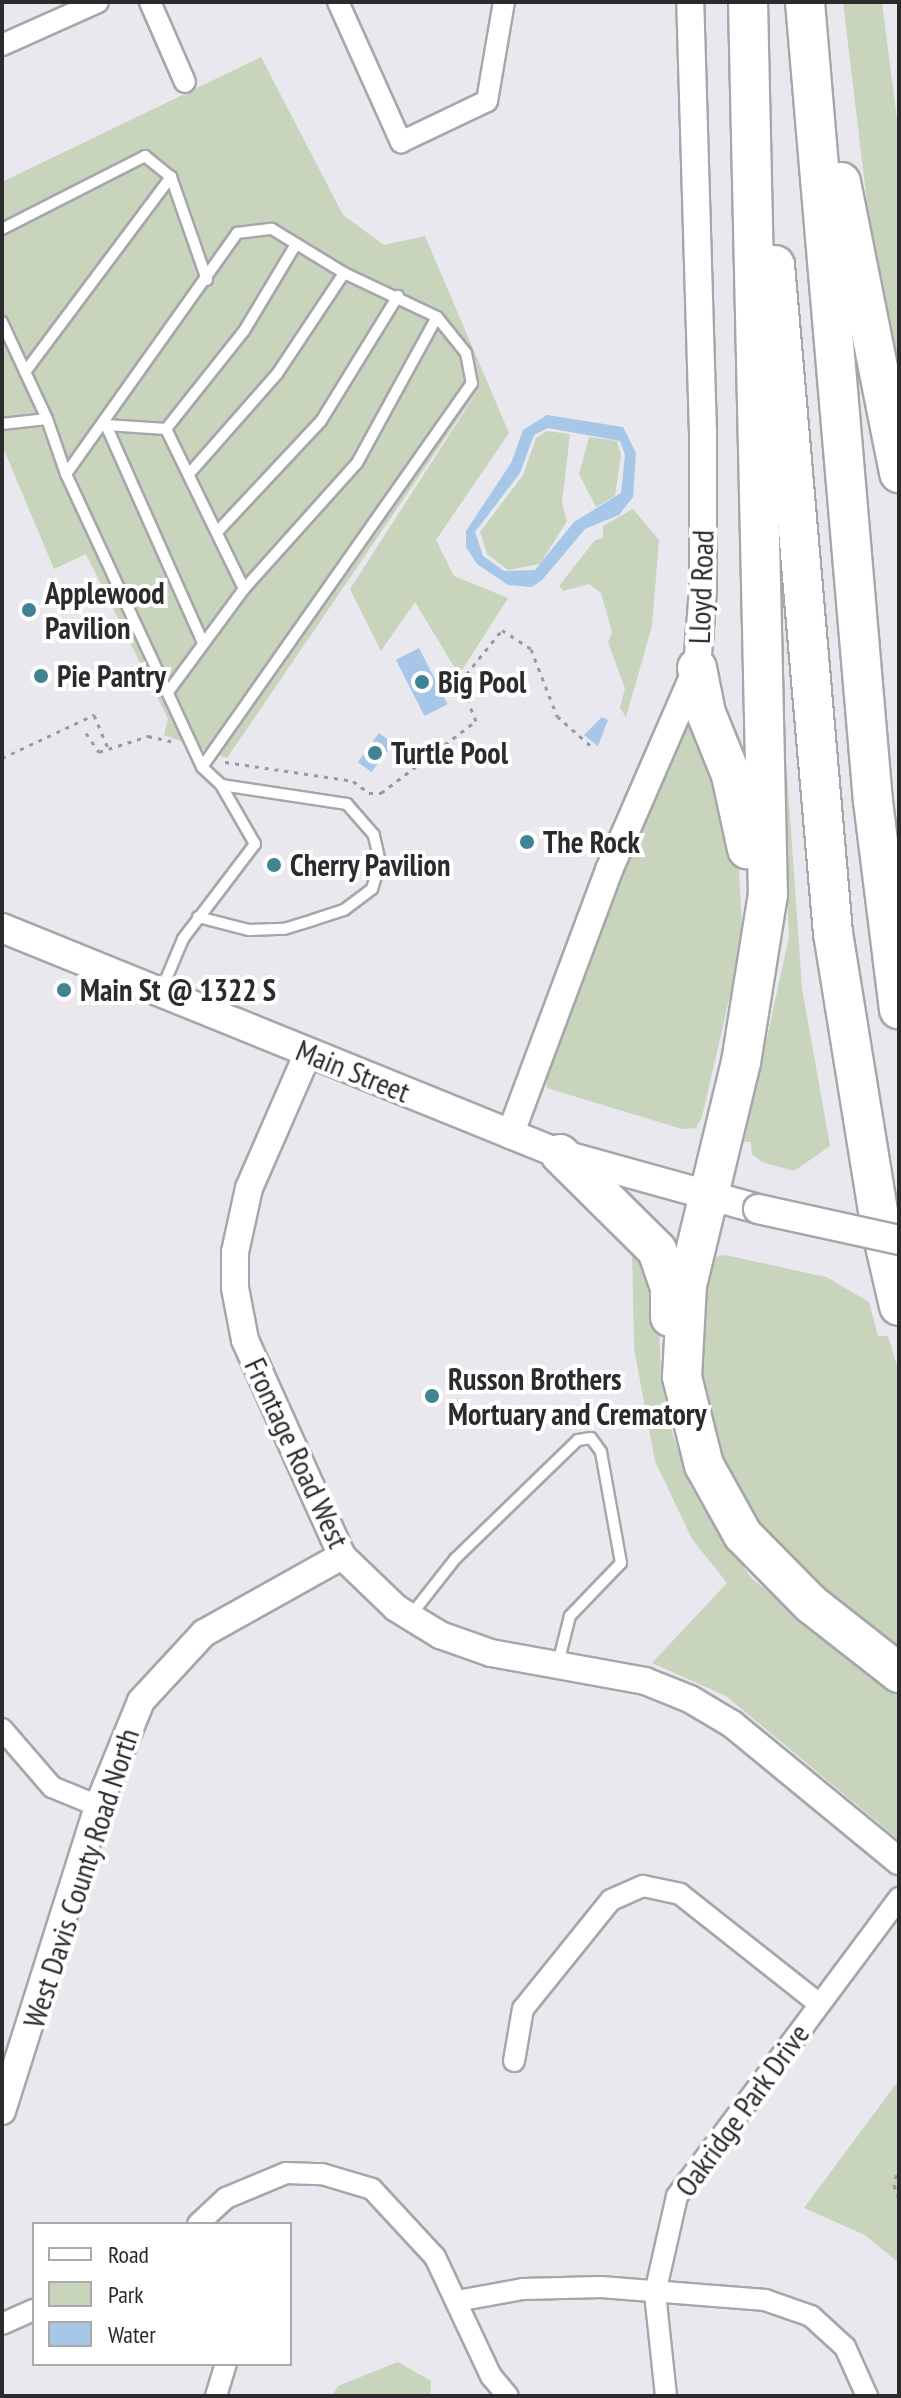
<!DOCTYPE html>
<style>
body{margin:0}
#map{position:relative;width:901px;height:2398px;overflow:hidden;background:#e8e8ee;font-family:"PT Sans Narrow",sans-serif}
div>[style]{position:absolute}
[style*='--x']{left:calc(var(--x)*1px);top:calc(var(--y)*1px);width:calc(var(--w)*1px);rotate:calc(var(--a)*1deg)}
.green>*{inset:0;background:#c8d4bb}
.water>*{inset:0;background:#a7c7e8;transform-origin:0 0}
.path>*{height:3px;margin-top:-1.5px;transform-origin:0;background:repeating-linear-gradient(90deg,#9a9a9e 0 4px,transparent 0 10px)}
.roads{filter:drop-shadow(2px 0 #a6a6ab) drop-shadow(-2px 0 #a6a6ab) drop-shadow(0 2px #a6a6ab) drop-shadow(0 -2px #a6a6ab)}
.service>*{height:10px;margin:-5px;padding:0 5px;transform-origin:5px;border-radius:5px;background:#fff}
.minor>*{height:20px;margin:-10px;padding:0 10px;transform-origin:10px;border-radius:10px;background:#fff}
.tertiary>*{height:26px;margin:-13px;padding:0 13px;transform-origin:13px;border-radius:13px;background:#fff}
.secondary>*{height:28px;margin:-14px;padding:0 14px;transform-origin:14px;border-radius:14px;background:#fff}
.motorway>*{height:38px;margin:-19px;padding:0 19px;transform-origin:19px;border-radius:19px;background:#fff}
.bridges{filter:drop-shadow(2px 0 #a6a6ab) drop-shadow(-2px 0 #a6a6ab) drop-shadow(0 2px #a6a6ab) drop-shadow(0 -2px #a6a6ab)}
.secondary-bridge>*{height:28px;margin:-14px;padding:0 14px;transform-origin:14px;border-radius:14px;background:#fff}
.dots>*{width:22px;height:22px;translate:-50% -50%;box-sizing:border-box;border:4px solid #fff;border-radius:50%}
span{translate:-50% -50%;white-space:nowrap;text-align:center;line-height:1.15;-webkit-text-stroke:8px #fff;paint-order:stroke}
.street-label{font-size:30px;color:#2b2b2d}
.poi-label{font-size:30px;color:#2b2b2d;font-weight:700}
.left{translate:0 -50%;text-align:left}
.frame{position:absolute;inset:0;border:4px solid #2b2b2d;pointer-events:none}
.legend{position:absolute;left:32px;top:2222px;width:260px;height:144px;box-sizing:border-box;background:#fff;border:2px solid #aaaaab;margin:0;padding:10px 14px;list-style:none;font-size:24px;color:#2b2b2d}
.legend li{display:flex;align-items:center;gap:16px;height:40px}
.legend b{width:40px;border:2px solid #aaaaab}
</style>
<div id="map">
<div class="green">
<div style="clip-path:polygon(843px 2px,882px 2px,899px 135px,899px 378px,871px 236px)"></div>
<div style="clip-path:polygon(261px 57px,343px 215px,384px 245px,425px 236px,509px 433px,436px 540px,454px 576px,508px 598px,459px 675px,415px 602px,381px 651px,350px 589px,482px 384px,227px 758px,164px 735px,168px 719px,86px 554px,54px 569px,2px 445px,2px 182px)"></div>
<div style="clip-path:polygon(547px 431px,570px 434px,562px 503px,567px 521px,540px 564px,508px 570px,487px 554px,480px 532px,523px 475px,536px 438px)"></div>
<div style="clip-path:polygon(589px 437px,617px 441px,621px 455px,615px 496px,596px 507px,579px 474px)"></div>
<div style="clip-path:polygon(765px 462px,802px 988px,830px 1146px,794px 1171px,762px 1162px,752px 1154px,751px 1142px,744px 1142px,789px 937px)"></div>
<div style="clip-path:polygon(633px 509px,659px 540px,652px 626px,626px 717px,620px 708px,625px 688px,608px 642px,612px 632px,601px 593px,589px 584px,563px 591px,559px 586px,595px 540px,603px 538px,603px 526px)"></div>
<div style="clip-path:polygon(689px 717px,737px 840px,743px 939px,702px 1117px,696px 1128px,682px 1129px,547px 1088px,544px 1071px,640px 826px)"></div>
<div style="clip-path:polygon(632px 1246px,658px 1302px,661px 1377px,672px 1432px,691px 1487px,710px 1519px,752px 1579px,899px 1692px,899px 1840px,726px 1696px,652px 1663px,727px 1583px,692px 1539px,655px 1461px,634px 1348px)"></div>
<div style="clip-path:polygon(725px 1255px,826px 1277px,869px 1302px,878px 1336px,888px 1336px,899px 1372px,899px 1657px,785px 1565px,733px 1492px,698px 1390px,706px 1259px)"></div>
<div style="clip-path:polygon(899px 2080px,899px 2263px,865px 2235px,804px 2208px)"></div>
<div style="clip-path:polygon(398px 2362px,431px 2381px,430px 2396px,332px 2396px,338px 2386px)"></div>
</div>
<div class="water">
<div style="clip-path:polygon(evenodd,547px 415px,623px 427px,636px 453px,633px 497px,619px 515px,585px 529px,542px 580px,532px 587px,508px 585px,477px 564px,466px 547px,466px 531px,511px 463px,523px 430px,547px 415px,548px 428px,620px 441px,625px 455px,621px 493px,574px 522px,535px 570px,504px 571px,483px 556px,475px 532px,520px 473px,534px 435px,548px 428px)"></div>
<div style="left:419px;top:648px;width:63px;height:26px;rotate:63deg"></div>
<div style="clip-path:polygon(602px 717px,608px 720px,598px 746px,584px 735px)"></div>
<div style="left:379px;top:733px;width:17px;height:36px;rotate:36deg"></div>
</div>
<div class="path">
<div style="--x:86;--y:733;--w:23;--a:56"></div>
<div style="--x:99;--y:752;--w:52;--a:-18.1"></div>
<div style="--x:148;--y:736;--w:28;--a:13"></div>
<div style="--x:2;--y:758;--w:102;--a:-25.1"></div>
<div style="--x:94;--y:715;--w:36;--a:67"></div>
<div style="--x:225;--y:762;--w:129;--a:8.4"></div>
<div style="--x:353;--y:781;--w:20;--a:37"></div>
<div style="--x:369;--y:793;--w:12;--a:0"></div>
<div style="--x:381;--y:793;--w:119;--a:-37.2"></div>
<div style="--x:476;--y:721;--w:42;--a:-112.3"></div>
<div style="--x:460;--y:682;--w:67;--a:-51.1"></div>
<div style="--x:502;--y:630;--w:35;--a:33"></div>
<div style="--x:531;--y:649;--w:72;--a:68.8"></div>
<div style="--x:557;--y:716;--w:45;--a:41.4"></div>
<div style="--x:899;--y:2165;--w:21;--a:104"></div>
<div style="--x:894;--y:2185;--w:15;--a:70"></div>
</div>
<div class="roads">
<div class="service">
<div style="--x:2;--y:229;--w:161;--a:-27"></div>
<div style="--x:145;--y:156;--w:33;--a:39"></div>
<div style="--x:171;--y:177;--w:109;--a:70.7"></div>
<div style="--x:2;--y:322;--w:107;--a:65.1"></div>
<div style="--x:47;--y:419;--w:58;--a:70.9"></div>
<div style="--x:66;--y:474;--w:323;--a:65.1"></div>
<div style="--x:202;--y:767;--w:26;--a:43"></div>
<div style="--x:221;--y:785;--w:68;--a:60"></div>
<div style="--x:255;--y:844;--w:119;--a:127.2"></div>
<div style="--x:183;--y:939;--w:56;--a:112.9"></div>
<div style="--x:25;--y:372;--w:244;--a:-53.2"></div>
<div style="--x:2;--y:424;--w:45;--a:-6.3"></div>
<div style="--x:106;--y:425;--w:239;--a:66"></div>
<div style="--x:106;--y:425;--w:60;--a:3.8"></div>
<div style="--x:166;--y:429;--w:178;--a:64"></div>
<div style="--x:166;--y:429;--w:125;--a:-51.5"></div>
<div style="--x:244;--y:331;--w:101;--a:-59.1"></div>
<div style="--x:66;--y:474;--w:296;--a:-54.6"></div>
<div style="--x:237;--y:233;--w:35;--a:-7"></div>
<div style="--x:272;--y:229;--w:84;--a:31.4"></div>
<div style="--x:344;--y:273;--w:103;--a:25.3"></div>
<div style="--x:437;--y:317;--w:46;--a:51.1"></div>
<div style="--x:466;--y:353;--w:31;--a:79"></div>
<div style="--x:472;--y:383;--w:469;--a:125.1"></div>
<div style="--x:189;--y:474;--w:133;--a:-48.7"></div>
<div style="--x:277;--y:374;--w:121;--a:-56.4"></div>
<div style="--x:218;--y:531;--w:151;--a:-46.9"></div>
<div style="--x:321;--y:421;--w:147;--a:-58.4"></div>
<div style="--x:168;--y:692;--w:128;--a:-53.6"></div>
<div style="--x:244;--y:589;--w:169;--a:-48.1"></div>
<div style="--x:357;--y:463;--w:166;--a:-61.3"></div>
<div style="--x:198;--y:917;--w:53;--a:14.3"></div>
<div style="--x:249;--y:930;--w:35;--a:-2"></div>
<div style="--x:284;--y:929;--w:30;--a:-17"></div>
<div style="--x:313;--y:920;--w:33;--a:-18"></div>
<div style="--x:344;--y:910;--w:35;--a:-37"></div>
<div style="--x:372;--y:889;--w:28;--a:-73"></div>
<div style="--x:380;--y:862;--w:28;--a:-103"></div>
<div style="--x:374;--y:835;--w:41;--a:-131.1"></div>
<div style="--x:347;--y:804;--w:127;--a:-171.4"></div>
<div style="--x:411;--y:1615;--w:71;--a:-51.8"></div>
<div style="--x:455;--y:1559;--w:171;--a:-44.1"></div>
<div style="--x:578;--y:1440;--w:13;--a:-9"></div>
<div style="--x:591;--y:1438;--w:17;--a:54"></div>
<div style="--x:601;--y:1452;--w:113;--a:79.8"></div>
<div style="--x:621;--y:1563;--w:74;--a:133.9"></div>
<div style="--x:570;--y:1616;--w:49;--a:104.3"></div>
</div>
<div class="minor">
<div style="--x:150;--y:2;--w:87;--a:66.4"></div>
<div style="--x:338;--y:2;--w:154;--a:65.8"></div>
<div style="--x:401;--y:142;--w:95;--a:-25.5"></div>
<div style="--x:487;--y:101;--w:100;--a:-80.3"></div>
<div style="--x:2;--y:45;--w:105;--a:-24.1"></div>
<div style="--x:2;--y:1729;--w:77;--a:49.2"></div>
<div style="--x:52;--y:1787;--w:50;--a:22.4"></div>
<div style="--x:514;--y:2061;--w:53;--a:-80.2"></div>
<div style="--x:523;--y:2009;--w:140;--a:-51.1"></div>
<div style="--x:611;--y:1900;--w:35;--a:-24"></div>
<div style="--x:643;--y:1886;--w:38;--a:12"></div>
<div style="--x:680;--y:1894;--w:176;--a:38.3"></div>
<div style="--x:198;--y:2224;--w:38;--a:-43"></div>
<div style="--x:226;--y:2198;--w:65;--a:-22.6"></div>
<div style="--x:286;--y:2173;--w:36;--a:2"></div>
<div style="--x:322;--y:2174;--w:52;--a:16.7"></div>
<div style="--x:372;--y:2189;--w:93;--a:47.2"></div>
<div style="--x:435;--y:2257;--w:132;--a:64.8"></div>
<div style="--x:491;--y:2376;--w:26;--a:50"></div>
<div style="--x:457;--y:2301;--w:67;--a:-10.3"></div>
<div style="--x:523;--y:2289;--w:78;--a:-1.5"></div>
<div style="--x:601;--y:2287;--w:165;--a:4.5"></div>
<div style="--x:765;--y:2300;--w:49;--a:19.2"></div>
<div style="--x:811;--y:2316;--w:46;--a:42.4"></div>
<div style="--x:845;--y:2347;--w:54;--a:65.8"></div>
<div style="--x:2;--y:2324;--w:35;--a:-24"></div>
<div style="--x:216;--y:2396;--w:34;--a:-73"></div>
<div style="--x:666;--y:2396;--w:104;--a:-96.1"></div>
<div style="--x:655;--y:2293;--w:99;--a:-77.2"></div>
<div style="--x:677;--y:2196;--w:372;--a:-53.3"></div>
</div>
<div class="tertiary">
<div style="--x:308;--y:1053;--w:147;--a:113.6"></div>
<div style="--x:249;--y:1188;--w:66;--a:102.3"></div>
<div style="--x:235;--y:1252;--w:36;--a:90"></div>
<div style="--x:235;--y:1288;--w:53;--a:79.1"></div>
<div style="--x:245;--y:1340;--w:237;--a:65.8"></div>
<div style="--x:342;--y:1556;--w:75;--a:43.9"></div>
<div style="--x:396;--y:1608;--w:52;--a:31.5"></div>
<div style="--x:440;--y:1635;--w:54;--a:19.4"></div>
<div style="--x:491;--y:1653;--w:157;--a:10.3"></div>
<div style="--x:645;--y:1681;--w:48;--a:21.8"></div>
<div style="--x:690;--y:1699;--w:49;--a:30.8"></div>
<div style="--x:732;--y:1724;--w:216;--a:39.4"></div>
<div style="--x:510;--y:1135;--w:283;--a:-69.5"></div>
<div style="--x:609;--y:870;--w:220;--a:-66.5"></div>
<div style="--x:697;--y:668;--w:80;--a:-85.7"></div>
<div style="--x:703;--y:588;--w:155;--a:-90"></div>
<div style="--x:703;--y:433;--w:431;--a:-91.7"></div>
<div style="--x:2;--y:2111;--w:320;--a:-72.5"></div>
<div style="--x:98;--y:1806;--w:113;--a:-67.7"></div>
<div style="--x:141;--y:1701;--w:93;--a:-47.2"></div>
<div style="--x:204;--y:1633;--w:158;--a:-29.2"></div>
</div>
<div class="secondary">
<div style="--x:2;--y:928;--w:602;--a:22.05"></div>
<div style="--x:560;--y:1154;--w:205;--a:15.5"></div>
</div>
<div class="motorway">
<div style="--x:748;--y:2;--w:892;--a:88.72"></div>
<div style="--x:768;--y:894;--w:170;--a:99.1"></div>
<div style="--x:741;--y:1062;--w:229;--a:103.6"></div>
<div style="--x:687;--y:1285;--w:92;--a:93.1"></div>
<div style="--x:682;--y:1377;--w:91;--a:76"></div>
<div style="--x:704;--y:1465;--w:80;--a:60.9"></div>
<div style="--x:743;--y:1535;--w:97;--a:45.4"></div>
<div style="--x:811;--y:1604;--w:112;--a:38.1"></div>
<div style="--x:805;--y:2;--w:802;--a:85.14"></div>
<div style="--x:873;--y:801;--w:210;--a:82.9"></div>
<div style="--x:841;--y:182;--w:297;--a:78.7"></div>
<div style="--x:775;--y:265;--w:671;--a:85.04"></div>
<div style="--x:833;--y:933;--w:295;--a:80.8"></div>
<div style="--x:880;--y:1224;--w:84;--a:77"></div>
<div style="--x:697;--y:668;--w:46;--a:78.7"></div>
<div style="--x:706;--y:713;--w:67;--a:68"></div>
<div style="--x:731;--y:775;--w:76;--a:77.8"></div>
<div style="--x:560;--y:1154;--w:136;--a:44.7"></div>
<div style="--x:657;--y:1250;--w:39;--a:71"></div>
<div style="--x:670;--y:1287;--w:30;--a:90"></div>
</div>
</div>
<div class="bridges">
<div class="secondary-bridge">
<div style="--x:758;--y:1209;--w:144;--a:12.4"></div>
</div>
</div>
<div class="dots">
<div style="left:29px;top:610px;background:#408393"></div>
<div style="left:41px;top:676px;background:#408393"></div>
<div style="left:422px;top:682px;background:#408393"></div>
<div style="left:375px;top:753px;background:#408393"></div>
<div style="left:527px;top:842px;background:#408393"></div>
<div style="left:274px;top:865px;background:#408393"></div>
<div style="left:64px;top:990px;background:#408393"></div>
<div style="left:432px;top:1396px;background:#408393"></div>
</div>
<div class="street-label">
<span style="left:701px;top:587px;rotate:-88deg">Lloyd Road</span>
<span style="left:353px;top:1071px;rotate:22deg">Main Street</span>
<span style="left:297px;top:1453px;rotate:65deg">Frontage Road West</span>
<span style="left:81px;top:1878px;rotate:-72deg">West Davis County Road North</span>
<span style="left:742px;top:2110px;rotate:-54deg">Oakridge Park Drive</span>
</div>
<div class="poi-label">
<span class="left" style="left:45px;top:610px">Applewood<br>Pavilion</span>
<span class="left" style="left:57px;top:676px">Pie Pantry</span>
<span class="left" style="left:438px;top:682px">Big Pool</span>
<span class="left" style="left:391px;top:753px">Turtle Pool</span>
<span class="left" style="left:543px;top:842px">The Rock</span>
<span class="left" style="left:290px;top:865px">Cherry Pavilion</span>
<span class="left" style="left:80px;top:990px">Main St @ 1322 S</span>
<span class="left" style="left:448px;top:1396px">Russon Brothers<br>Mortuary and Crematory</span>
</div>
<div class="frame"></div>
<ul class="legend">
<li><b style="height:10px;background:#fff"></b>Road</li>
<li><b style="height:22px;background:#c8d4bb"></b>Park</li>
<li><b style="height:22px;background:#a7c7e8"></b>Water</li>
</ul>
</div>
